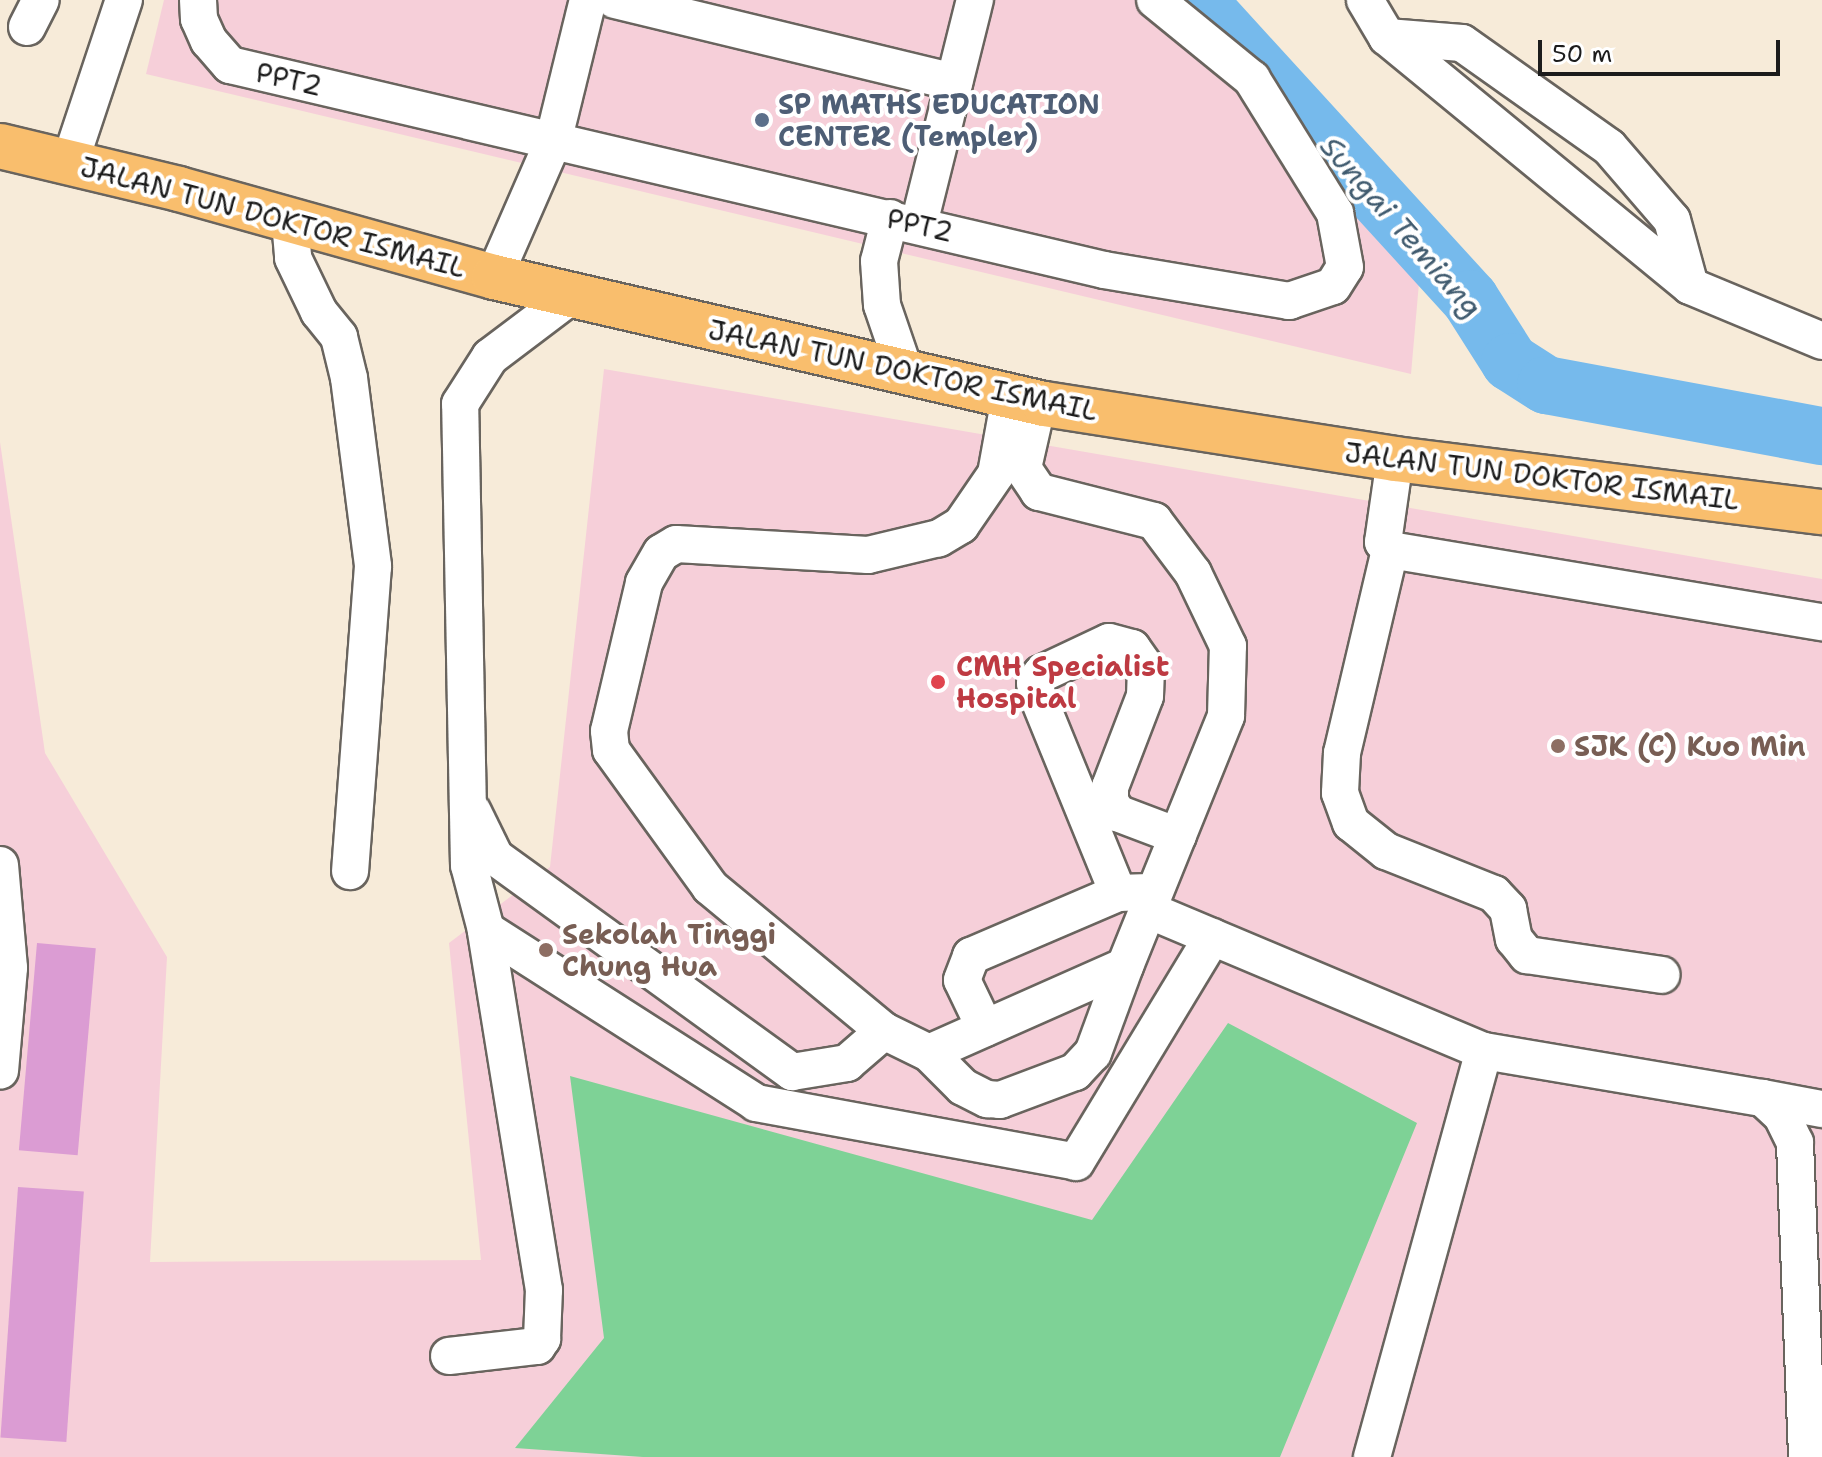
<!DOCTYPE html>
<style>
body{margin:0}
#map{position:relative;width:1822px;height:1457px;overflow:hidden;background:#f7ebd9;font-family:"Shantell Sans",sans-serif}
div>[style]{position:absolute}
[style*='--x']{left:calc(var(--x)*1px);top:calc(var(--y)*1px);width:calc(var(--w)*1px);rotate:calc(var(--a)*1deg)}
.built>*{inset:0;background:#f6cfd9}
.green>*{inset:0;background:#7ed296}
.river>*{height:58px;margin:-29px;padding:0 29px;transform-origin:29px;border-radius:29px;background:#76baec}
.building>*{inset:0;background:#db9cd3;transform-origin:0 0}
.roads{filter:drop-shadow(2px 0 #69645e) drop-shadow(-2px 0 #69645e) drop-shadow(0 2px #69645e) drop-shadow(0 -2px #69645e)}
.minor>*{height:36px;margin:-18px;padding:0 18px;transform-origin:18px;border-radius:18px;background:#fff}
.highway>*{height:44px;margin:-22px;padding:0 22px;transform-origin:22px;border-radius:22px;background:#f9be6d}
.dots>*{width:22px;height:22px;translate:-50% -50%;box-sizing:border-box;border:4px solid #fff;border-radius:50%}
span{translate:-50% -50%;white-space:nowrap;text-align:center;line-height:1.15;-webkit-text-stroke:8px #fff;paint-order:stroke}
.street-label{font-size:28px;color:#1c1c1c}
.service-label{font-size:28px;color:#4e5e75;font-weight:700}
.left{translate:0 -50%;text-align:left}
.health-label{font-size:28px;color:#be3a42;font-weight:700}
.education-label{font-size:28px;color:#785e54;font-weight:700}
.water-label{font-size:30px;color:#405b6f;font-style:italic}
.scale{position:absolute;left:1538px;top:40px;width:242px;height:36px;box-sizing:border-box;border:4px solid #1c1c1c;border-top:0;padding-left:10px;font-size:24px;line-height:28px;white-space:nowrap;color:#1c1c1c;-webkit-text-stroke:6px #fff;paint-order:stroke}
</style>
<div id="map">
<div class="built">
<div style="clip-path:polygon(164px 0,1206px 0,1291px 73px,1421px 260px,1411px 374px,146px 74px)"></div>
<div style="clip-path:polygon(604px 369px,1822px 579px,1822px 1457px,0 1457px,0 442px,45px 753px,167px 957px,150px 1262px,481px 1260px,449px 943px,550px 867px)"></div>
</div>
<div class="green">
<div style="clip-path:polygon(1228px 1023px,1417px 1123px,1280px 1457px,643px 1457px,515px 1448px,604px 1338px,570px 1076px,1092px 1220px)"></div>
</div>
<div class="river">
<div style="--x:1197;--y:0;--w:405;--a:47.6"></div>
<div style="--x:1470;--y:299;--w:75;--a:57.6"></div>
<div style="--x:1510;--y:362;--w:43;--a:32.6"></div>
<div style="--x:1546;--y:385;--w:281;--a:10.5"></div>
</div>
<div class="building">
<div style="left:37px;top:943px;width:59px;height:208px;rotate:5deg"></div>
<div style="left:18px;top:1187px;width:66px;height:251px;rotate:4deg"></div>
</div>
<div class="roads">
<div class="minor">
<div style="--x:198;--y:0;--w:19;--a:87"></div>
<div style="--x:199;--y:19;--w:24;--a:66"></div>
<div style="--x:209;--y:41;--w:32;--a:49"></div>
<div style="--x:230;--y:65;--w:898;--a:13.2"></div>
<div style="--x:1104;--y:270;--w:188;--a:9.5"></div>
<div style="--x:1289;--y:301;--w:46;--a:-18.8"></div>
<div style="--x:1333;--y:286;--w:22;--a:-58"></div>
<div style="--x:1345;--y:267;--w:55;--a:-100.5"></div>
<div style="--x:1335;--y:213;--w:158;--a:-121.8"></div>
<div style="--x:1252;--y:79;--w:125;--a:-140.8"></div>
<div style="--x:615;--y:0;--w:349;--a:13.6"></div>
<div style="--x:1365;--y:0;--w:43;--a:59.3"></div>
<div style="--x:1387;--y:37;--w:392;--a:39.4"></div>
<div style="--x:1690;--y:286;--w:143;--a:22.6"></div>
<div style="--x:27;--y:27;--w:30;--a:-63"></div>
<div style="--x:1387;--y:37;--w:75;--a:4.6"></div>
<div style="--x:1462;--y:43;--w:180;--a:35.3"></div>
<div style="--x:1609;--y:147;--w:96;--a:49.2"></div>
<div style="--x:1672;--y:220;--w:68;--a:74.7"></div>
<div style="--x:70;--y:162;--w:171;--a:-71.6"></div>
<div style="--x:890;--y:218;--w:44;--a:104.3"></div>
<div style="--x:879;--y:261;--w:44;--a:86.1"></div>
<div style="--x:882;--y:305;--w:74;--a:71.1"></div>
<div style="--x:290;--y:221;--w:37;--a:85"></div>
<div style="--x:293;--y:258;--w:60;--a:64.3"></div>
<div style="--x:319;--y:312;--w:32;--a:51"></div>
<div style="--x:339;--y:337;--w:42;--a:76.3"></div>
<div style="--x:349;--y:378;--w:190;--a:82.7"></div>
<div style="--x:373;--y:566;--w:306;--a:94.3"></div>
<div style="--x:919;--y:224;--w:231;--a:-76"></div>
<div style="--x:494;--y:277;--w:147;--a:-66.4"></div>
<div style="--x:553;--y:142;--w:146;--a:-76.2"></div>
<div style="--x:1010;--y:397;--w:78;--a:100.3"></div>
<div style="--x:996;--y:474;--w:62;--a:124.5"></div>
<div style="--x:961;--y:525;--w:26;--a:149"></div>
<div style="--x:939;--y:538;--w:73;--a:166.5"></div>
<div style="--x:868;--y:555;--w:192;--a:-176.7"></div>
<div style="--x:676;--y:544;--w:17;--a:149"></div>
<div style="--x:661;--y:553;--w:34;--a:120"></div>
<div style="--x:644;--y:583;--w:152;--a:103.3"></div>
<div style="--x:609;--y:731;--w:19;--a:84"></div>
<div style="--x:611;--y:750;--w:169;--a:54.1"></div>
<div style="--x:710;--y:887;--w:226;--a:39.6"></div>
<div style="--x:884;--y:1031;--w:50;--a:26.1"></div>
<div style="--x:929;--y:1053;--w:214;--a:-23.9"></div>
<div style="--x:1125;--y:966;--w:270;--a:-68"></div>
<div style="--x:1226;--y:716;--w:70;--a:-88.4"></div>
<div style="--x:1228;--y:646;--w:81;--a:-115.6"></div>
<div style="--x:1193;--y:573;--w:65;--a:-126.9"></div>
<div style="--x:1154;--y:521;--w:119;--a:-165.8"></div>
<div style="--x:1039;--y:492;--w:29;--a:-124"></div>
<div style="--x:1023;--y:468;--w:68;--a:-77.2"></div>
<div style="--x:1395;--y:459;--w:84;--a:98.2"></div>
<div style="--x:1383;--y:542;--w:11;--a:49"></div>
<div style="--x:1390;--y:550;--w:438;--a:9.5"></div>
<div style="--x:1390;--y:550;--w:209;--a:103.3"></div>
<div style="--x:1342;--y:753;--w:40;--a:92.9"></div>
<div style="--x:1340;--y:793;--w:32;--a:70"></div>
<div style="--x:1351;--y:823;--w:45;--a:38.7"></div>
<div style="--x:1386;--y:851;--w:116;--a:21.7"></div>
<div style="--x:1494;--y:894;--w:21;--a:47"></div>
<div style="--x:1508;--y:909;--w:31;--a:79"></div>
<div style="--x:1514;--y:939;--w:21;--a:51"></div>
<div style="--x:1527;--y:955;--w:136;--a:8.4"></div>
<div style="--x:473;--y:812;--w:50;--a:63.9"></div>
<div style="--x:495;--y:857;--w:367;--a:35.9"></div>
<div style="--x:792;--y:1072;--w:56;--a:-9.3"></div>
<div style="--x:847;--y:1063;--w:49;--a:-40.9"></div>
<div style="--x:0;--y:865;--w:103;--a:85"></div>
<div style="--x:9;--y:968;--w:103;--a:95"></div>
<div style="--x:1118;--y:893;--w:214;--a:-112.2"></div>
<div style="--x:1037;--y:695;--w:12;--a:-99"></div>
<div style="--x:1035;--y:683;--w:11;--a:-56"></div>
<div style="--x:1041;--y:674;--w:75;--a:-25.2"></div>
<div style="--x:1109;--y:642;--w:24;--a:15"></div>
<div style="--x:1132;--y:648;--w:24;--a:55"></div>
<div style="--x:1146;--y:668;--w:28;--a:92"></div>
<div style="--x:1145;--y:696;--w:97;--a:111"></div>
<div style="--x:1110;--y:787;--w:14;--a:90"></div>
<div style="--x:1110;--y:801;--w:14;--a:60"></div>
<div style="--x:1117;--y:813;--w:65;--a:20.7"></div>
<div style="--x:1148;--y:910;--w:364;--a:22.8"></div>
<div style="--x:1484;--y:1051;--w:283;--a:9.6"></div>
<div style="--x:1763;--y:1098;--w:26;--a:43"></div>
<div style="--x:1782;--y:1116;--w:30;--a:64"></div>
<div style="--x:1795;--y:1143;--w:314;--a:87.8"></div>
<div style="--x:486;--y:930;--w:321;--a:32.6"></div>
<div style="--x:756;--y:1103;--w:325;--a:10.4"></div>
<div style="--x:1076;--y:1162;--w:263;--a:-58.8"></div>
<div style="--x:985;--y:1028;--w:53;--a:-115.6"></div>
<div style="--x:962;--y:980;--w:26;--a:-69"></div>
<div style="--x:971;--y:956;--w:160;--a:-23.2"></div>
<div style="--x:1118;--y:893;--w:24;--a:-2"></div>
<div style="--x:929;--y:1053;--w:48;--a:45"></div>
<div style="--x:963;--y:1087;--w:27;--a:27"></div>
<div style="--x:987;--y:1099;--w:13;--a:4"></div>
<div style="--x:1000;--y:1100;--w:80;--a:-20.5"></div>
<div style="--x:1075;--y:1072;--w:26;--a:-47"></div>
<div style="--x:1093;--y:1053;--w:93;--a:-69.8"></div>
<div style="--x:1763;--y:1098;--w:60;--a:10.6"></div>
<div style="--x:449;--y:1356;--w:89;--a:-6.5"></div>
<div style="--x:537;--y:1346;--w:9;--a:-54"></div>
<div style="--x:542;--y:1339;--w:49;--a:-87.7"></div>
<div style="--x:544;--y:1290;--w:365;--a:-99.2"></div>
<div style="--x:486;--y:930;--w:67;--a:-104.7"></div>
<div style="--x:469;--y:865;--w:461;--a:-91.1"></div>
<div style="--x:460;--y:404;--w:56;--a:-57.4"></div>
<div style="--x:490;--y:357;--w:101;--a:-37"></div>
<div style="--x:1372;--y:1457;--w:421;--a:-74.6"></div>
</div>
<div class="highway">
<div style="--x:0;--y:146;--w:184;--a:13.5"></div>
<div style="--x:179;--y:189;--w:327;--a:15.6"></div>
<div style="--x:494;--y:277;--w:564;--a:13"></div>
<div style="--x:1044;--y:404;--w:355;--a:8.9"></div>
<div style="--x:1395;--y:459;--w:430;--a:7.1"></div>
</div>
</div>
<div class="dots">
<div style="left:762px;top:120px;background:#5c6f8a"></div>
<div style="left:938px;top:682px;background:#e0444e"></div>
<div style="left:1558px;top:746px;background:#8d6e63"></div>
<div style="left:546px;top:950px;background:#8d6e63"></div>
</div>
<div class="street-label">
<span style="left:289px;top:79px;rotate:13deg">PPT2</span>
<span style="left:273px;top:217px;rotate:15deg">JALAN TUN DOKTOR ISMAIL</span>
<span style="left:920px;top:225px;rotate:13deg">PPT2</span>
<span style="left:903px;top:370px;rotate:12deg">JALAN TUN DOKTOR ISMAIL</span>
<span style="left:1542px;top:476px;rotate:7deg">JALAN TUN DOKTOR ISMAIL</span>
</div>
<div class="service-label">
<span class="left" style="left:778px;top:120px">SP MATHS EDUCATION<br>CENTER (Templer)</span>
</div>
<div class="health-label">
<span class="left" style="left:956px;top:682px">CMH Specialist<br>Hospital</span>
</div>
<div class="education-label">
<span class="left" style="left:1574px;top:746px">SJK (C) Kuo Min</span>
<span class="left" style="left:562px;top:950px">Sekolah Tinggi<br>Chung Hua</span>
</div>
<div class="water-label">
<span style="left:1401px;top:227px;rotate:49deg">Sungai Temiang</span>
</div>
<div class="scale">50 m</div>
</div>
